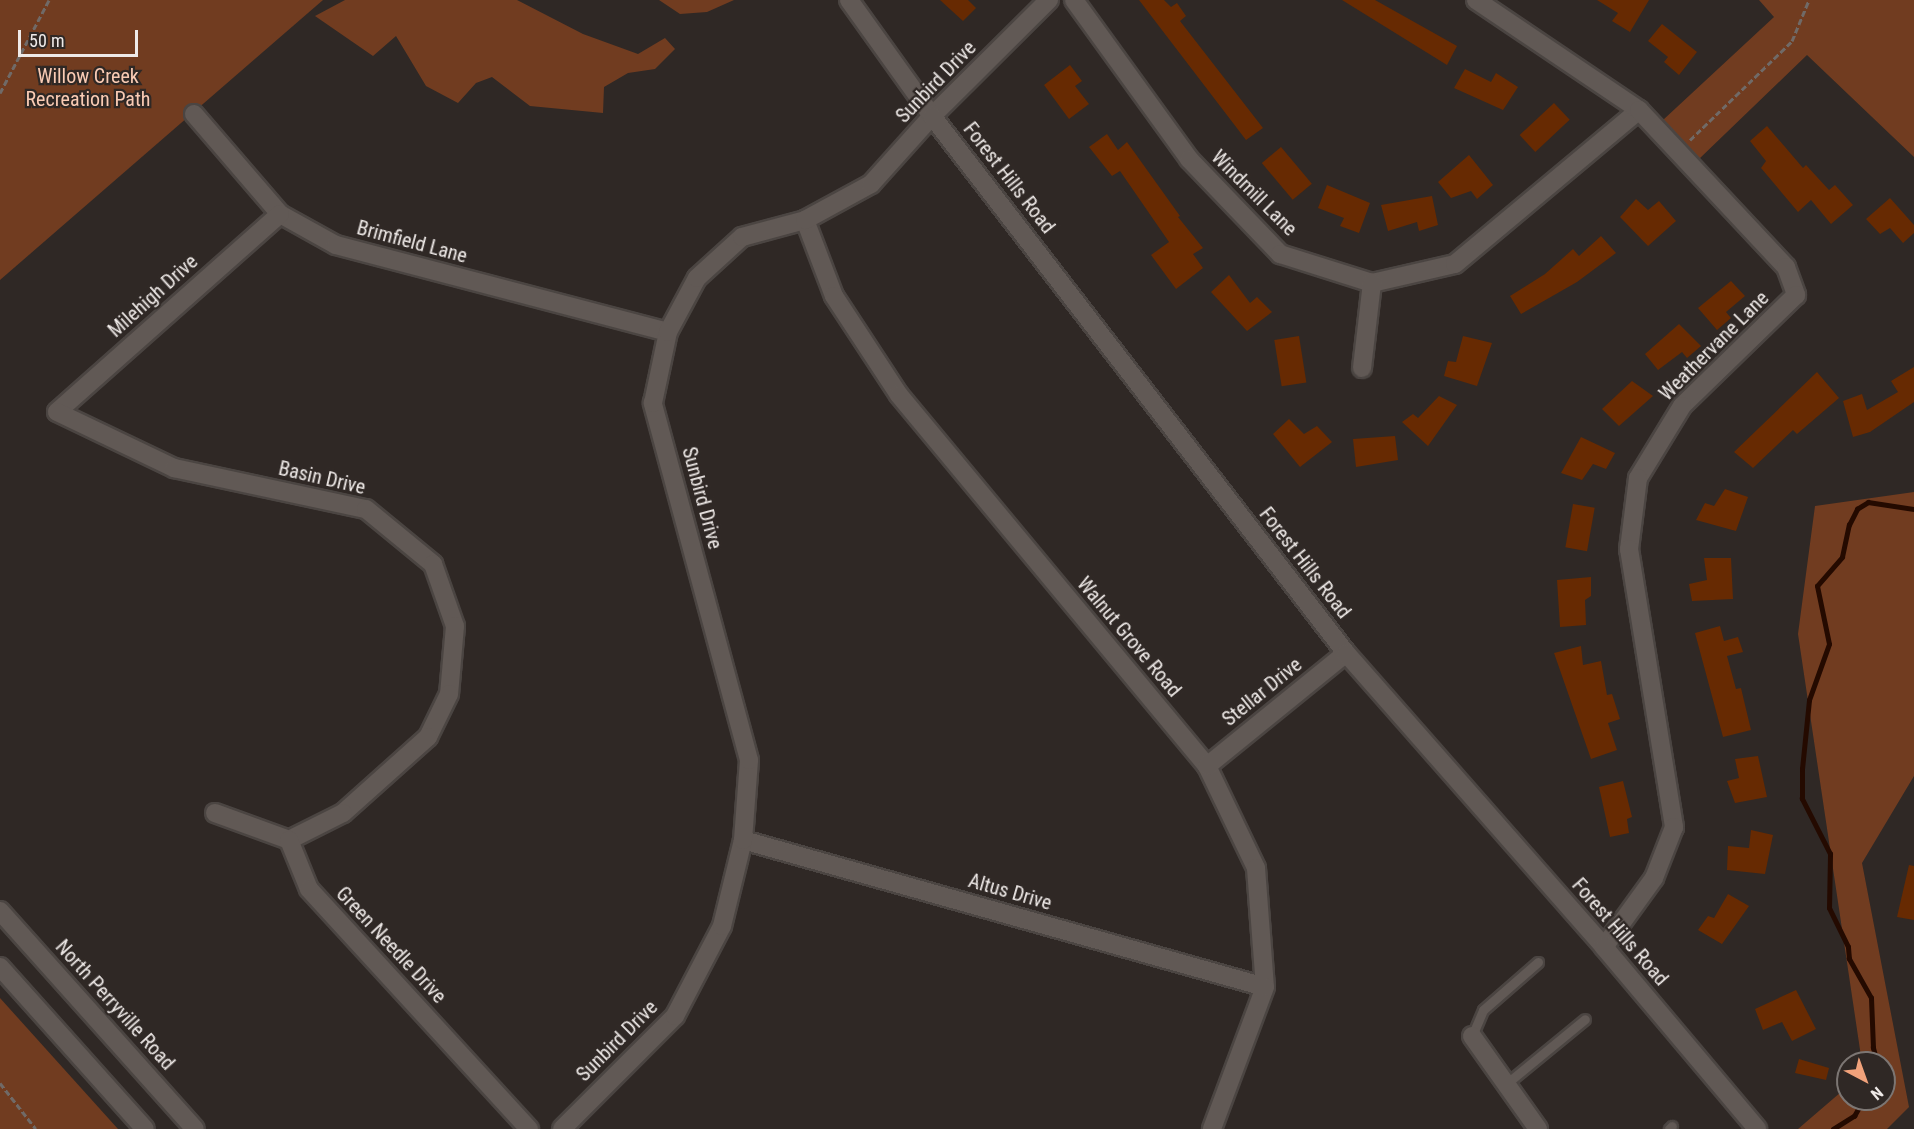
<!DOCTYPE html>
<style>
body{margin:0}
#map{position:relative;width:1914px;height:1129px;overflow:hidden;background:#2f2825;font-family:"Roboto Condensed",sans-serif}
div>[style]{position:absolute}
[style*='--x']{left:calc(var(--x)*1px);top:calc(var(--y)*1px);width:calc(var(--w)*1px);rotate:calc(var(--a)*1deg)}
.green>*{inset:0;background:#713c20}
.stream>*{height:4.5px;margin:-2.25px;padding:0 2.25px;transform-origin:2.25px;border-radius:2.25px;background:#240a00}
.building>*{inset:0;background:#672a02;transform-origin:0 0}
.path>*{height:3px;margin-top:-1.5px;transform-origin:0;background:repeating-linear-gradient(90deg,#706a67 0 6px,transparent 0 9px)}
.roads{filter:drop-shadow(2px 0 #4b4542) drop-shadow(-2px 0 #4b4542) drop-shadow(0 2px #4b4542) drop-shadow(0 -2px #4b4542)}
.service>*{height:9px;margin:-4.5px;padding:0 4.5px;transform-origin:4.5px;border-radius:4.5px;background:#615955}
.minor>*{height:18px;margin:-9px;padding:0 9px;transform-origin:9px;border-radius:9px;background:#615955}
.tertiary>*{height:18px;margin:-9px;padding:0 9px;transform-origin:9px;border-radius:9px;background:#615955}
.secondary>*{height:18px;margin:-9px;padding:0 9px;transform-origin:9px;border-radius:9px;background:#615955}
span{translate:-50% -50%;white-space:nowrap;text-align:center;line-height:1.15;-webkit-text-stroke:4.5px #2f2825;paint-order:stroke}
.park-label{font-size:20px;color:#facbb4}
.street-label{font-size:20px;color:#efeae8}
.north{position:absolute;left:1836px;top:1051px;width:60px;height:60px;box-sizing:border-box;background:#2f2825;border:2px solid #7c7673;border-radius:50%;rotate:139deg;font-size:16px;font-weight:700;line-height:24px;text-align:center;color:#efeae8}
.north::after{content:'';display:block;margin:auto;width:21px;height:27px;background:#f1a27b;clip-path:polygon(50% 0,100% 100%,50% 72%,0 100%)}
.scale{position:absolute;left:18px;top:30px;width:120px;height:27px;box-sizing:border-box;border:3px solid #efeae8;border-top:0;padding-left:8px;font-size:18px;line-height:21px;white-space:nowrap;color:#efeae8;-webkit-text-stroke:4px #2f2825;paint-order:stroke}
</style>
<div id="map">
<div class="green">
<div style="clip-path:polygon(0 0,323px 0,0 280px)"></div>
<div style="clip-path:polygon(345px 0,517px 0,583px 34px,638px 54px,665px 38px,675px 49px,655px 69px,628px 73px,604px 87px,603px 113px,530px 106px,492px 77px,476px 83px,458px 103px,426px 86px,396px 36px,373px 56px,315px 16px)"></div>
<div style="clip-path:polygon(659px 0,734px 0,707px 12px,680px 14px)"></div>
<div style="clip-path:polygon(1759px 0,1914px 0,1914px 157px,1807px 55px,1698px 160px,1663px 120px,1774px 17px)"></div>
<div style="clip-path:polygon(1914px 492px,1914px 776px,1862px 863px,1909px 1107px,1887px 1129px,1798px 1129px,1848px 1086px,1848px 1099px,1884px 1099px,1884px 1063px,1862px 1063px,1798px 634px,1815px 506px)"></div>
<div style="clip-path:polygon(0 998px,118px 1129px,0 1129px)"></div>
</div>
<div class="stream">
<div style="--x:1877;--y:1063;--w:16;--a:-105"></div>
<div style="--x:1873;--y:1048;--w:50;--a:-92.3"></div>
<div style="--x:1871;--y:998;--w:45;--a:-119.4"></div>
<div style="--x:1849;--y:959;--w:12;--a:-95"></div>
<div style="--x:1848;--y:947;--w:43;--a:-116"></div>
<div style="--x:1829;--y:908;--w:54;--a:-88.9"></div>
<div style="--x:1830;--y:854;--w:62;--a:-117"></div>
<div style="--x:1802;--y:799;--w:30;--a:-90"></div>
<div style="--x:1802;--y:769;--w:69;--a:-84.2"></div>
<div style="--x:1809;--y:700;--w:59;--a:-70.3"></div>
<div style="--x:1829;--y:644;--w:59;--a:-101.7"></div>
<div style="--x:1817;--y:586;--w:38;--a:-49"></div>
<div style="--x:1842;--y:557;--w:33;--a:-78"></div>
<div style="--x:1849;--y:525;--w:18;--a:-63"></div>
<div style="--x:1857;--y:509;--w:13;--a:-32"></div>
<div style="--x:1868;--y:502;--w:47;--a:8.7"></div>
<div style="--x:1833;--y:1129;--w:25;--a:-32"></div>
<div style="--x:1854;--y:1116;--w:20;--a:-60"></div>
</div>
<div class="building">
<div style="clip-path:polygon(940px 0,968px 0,976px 8px,963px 21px)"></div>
<div style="clip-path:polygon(1139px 0,1164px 0,1171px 7px,1177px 3px,1186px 16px,1180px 21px,1263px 128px,1246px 140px)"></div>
<div style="clip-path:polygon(1342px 0,1375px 0,1457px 46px,1447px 65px)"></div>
<div style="clip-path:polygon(1597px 0,1649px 0,1630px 32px,1612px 21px,1618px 13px)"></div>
<div style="clip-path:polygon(1662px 24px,1697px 52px,1679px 75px,1664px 62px,1668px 57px,1648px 41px)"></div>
<div style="clip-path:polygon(1070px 65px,1082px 81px,1075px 86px,1089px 104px,1069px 119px,1044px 85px)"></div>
<div style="clip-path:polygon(1465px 69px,1491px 82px,1496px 73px,1518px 87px,1503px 110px,1454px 88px)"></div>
<div style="left:1554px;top:103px;width:23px;height:47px;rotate:47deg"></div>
<div style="clip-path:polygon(1767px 126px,1803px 168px,1806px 165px,1829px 190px,1835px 185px,1853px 205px,1831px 224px,1811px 200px,1798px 212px,1761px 168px,1766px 161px,1750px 141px)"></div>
<div style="clip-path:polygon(1107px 134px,1118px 150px,1127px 142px,1180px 216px,1178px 217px,1203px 248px,1193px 254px,1203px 268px,1176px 289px,1151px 255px,1169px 242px,1120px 171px,1112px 176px,1089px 147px)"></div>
<div style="left:1281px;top:147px;width:48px;height:25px;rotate:50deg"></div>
<div style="clip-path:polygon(1469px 155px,1493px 185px,1477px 199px,1471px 191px,1451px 198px,1438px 182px)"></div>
<div style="clip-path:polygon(1327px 185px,1370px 203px,1359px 233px,1340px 226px,1344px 218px,1318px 208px)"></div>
<div style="clip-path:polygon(1432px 196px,1438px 225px,1419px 231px,1417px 222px,1388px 231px,1381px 205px)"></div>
<div style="clip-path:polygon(1890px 198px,1914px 225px,1914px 233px,1903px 243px,1890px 228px,1880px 234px,1866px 219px)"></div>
<div style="clip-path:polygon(1636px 199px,1648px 210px,1659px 201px,1676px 221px,1648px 246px,1620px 217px)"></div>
<div style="clip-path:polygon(1601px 236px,1616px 253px,1577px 282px,1521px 314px,1510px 296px,1545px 274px,1573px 249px,1579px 256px)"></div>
<div style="clip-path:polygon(1229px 275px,1250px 303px,1257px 297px,1272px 312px,1247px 331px,1211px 292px)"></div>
<div style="clip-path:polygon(1731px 281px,1745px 296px,1726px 312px,1731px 318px,1717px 330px,1698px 308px)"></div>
<div style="clip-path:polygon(1679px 324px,1701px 346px,1687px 358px,1682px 352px,1658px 370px,1645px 354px)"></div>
<div style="left:1299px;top:336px;width:47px;height:25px;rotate:81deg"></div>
<div style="clip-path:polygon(1463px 336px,1492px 343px,1477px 386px,1444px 376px,1448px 361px,1456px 362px)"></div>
<div style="clip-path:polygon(1914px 367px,1914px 402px,1870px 432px,1853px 437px,1843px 401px,1862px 394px,1867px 410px,1898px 392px,1891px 381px)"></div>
<div style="clip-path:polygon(1817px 372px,1839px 398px,1797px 434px,1793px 430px,1753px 468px,1734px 452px)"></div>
<div style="clip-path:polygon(1632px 381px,1653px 396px,1619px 426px,1602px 409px)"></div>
<div style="clip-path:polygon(1439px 396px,1457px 405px,1428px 446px,1402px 422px,1413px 414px,1418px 418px)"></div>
<div style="clip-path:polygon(1289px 419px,1304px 434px,1317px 426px,1332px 442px,1300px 467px,1273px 434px)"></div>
<div style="clip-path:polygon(1395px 436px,1398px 460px,1356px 467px,1353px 439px)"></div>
<div style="clip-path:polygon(1581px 437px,1615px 453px,1606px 469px,1593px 464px,1582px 480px,1561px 473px)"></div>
<div style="clip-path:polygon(1725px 489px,1748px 497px,1736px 531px,1696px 520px,1705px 503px,1714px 506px)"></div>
<div style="left:1573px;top:504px;width:22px;height:44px;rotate:10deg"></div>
<div style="clip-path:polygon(1704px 558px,1731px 558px,1733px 599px,1692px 601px,1689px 584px,1707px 580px)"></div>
<div style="clip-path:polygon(1591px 577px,1591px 596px,1585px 600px,1586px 625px,1560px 627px,1557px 580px)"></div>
<div style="clip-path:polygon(1720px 626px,1724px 641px,1738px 637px,1743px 652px,1727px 656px,1736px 689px,1741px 688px,1751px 730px,1723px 737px,1695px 633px)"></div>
<div style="clip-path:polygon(1581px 646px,1583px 665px,1601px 661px,1607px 695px,1612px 694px,1620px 719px,1608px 723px,1617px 750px,1591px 759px,1554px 653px)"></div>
<div style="clip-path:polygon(1758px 756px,1767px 797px,1735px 803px,1727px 781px,1739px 778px,1735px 759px)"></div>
<div style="clip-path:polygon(1623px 781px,1632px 817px,1627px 819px,1629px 833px,1610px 837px,1599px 787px)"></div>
<div style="clip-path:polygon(1751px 830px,1773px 835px,1765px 874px,1727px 870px,1728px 846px,1749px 848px)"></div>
<div style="clip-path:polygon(1909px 865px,1914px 866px,1914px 920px,1897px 917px)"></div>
<div style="clip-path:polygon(1728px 894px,1749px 906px,1722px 944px,1698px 930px,1708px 916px,1714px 918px)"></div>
<div style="clip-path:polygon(1796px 990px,1816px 1029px,1792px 1041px,1782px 1022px,1763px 1030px,1755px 1009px)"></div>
<div style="clip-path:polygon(1799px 1059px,1829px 1068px,1826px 1080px,1795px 1073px)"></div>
</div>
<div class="path">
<div style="--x:0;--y:93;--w:105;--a:-62.2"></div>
<div style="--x:1690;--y:140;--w:142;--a:-44.1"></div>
<div style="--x:1792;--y:41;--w:44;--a:-67.5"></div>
<div style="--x:0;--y:1083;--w:58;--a:52"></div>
</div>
<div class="roads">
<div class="service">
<div style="--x:1472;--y:1036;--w:28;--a:-67"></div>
<div style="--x:1483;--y:1010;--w:73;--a:-41.1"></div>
<div style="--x:1506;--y:1084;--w:102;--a:-39.4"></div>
<div style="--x:1669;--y:1129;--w:4;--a:-45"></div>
</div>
<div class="minor">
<div style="--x:1074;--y:0;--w:196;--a:54.1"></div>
<div style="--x:1189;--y:159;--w:132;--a:46.2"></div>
<div style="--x:1280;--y:254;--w:96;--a:17.5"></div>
<div style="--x:1372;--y:283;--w:85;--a:-12.9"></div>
<div style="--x:1455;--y:264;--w:240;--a:-39.9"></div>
<div style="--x:1476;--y:0;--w:197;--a:34"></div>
<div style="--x:1639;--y:110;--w:215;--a:46.9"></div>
<div style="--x:1786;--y:267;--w:30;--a:70"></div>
<div style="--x:1796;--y:295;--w:159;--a:135.8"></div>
<div style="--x:1682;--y:406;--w:84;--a:121.4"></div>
<div style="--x:1638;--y:478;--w:72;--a:97.2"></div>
<div style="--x:1629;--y:549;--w:282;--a:80.8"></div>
<div style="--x:1674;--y:827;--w:55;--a:111.4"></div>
<div style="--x:1654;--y:878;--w:85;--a:125.9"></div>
<div style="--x:194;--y:114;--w:132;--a:49.3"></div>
<div style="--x:280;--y:214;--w:64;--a:29"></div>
<div style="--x:336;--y:245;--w:343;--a:14.7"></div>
<div style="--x:280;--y:214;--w:298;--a:138.4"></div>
<div style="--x:57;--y:412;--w:130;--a:25.6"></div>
<div style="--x:174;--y:468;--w:196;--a:12.1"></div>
<div style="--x:366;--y:509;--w:87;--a:39.4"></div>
<div style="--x:433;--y:564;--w:66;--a:70.5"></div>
<div style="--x:455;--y:626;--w:68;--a:95"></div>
<div style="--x:449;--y:694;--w:48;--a:116"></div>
<div style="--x:428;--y:737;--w:114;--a:138.2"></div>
<div style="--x:343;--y:813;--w:60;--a:153.4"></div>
<div style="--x:805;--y:220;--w:81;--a:69.1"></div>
<div style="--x:834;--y:296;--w:118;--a:56.7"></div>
<div style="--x:899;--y:395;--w:482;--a:50.3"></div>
<div style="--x:1207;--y:766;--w:113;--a:64.3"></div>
<div style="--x:1256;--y:868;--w:119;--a:85.7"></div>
<div style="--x:1265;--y:987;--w:152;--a:110.5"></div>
<div style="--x:1362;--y:368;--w:86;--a:-83.3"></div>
<div style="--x:1207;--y:766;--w:179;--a:-39.1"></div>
<div style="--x:215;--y:813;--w:79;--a:20"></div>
<div style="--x:289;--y:840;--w:53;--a:67.8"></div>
<div style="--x:309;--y:889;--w:326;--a:47.5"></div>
<div style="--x:743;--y:840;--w:542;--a:15.73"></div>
<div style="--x:1472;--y:1036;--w:114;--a:54.6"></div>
<div style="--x:562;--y:1129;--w:160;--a:-45"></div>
<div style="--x:675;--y:1016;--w:102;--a:-62.4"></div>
<div style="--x:722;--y:926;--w:89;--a:-76.3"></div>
<div style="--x:743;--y:840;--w:80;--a:-85.7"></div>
<div style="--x:749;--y:760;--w:370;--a:-105.1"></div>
<div style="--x:653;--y:403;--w:73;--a:-78.1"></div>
<div style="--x:668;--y:332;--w:61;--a:-61.8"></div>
<div style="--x:697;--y:278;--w:61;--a:-42.3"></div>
<div style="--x:742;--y:237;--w:65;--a:-15.1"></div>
<div style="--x:805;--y:220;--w:75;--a:-28.6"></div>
<div style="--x:871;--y:184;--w:91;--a:-48.1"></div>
<div style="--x:932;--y:116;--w:165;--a:-44.8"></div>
</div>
<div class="tertiary">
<div style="--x:849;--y:0;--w:143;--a:54.4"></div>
<div style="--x:932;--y:116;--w:678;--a:52.37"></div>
<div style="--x:1346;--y:653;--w:391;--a:48.7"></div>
<div style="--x:1604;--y:947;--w:238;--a:49.9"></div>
</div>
<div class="secondary">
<div style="--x:0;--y:911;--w:292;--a:48.2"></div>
<div style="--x:0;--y:967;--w:217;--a:48.2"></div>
</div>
</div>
<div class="park-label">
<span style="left:88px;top:88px">Willow Creek<br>Recreation Path</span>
</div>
<div class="street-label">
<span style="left:936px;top:82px;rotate:-46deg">Sunbird Drive</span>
<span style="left:1009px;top:178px;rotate:52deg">Forest Hills Road</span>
<span style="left:1254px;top:193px;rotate:45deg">Windmill Lane</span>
<span style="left:412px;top:242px;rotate:15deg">Brimfield Lane</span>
<span style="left:153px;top:296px;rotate:-42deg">Milehigh Drive</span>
<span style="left:1714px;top:346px;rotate:-45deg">Weathervane Lane</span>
<span style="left:322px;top:478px;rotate:13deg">Basin Drive</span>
<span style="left:702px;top:498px;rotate:75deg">Sunbird Drive</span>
<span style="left:1305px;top:563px;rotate:52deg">Forest Hills Road</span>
<span style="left:1129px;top:637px;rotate:50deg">Walnut Grove Road</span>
<span style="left:1262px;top:692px;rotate:-39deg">Stellar Drive</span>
<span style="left:1010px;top:892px;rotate:16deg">Altus Drive</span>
<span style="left:1620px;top:932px;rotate:49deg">Forest Hills Road</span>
<span style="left:391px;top:945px;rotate:47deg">Green Needle Drive</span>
<span style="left:115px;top:1005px;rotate:48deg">North Perryville Road</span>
<span style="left:617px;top:1041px;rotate:-45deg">Sunbird Drive</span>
</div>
<div class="north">N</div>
<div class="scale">50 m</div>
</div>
